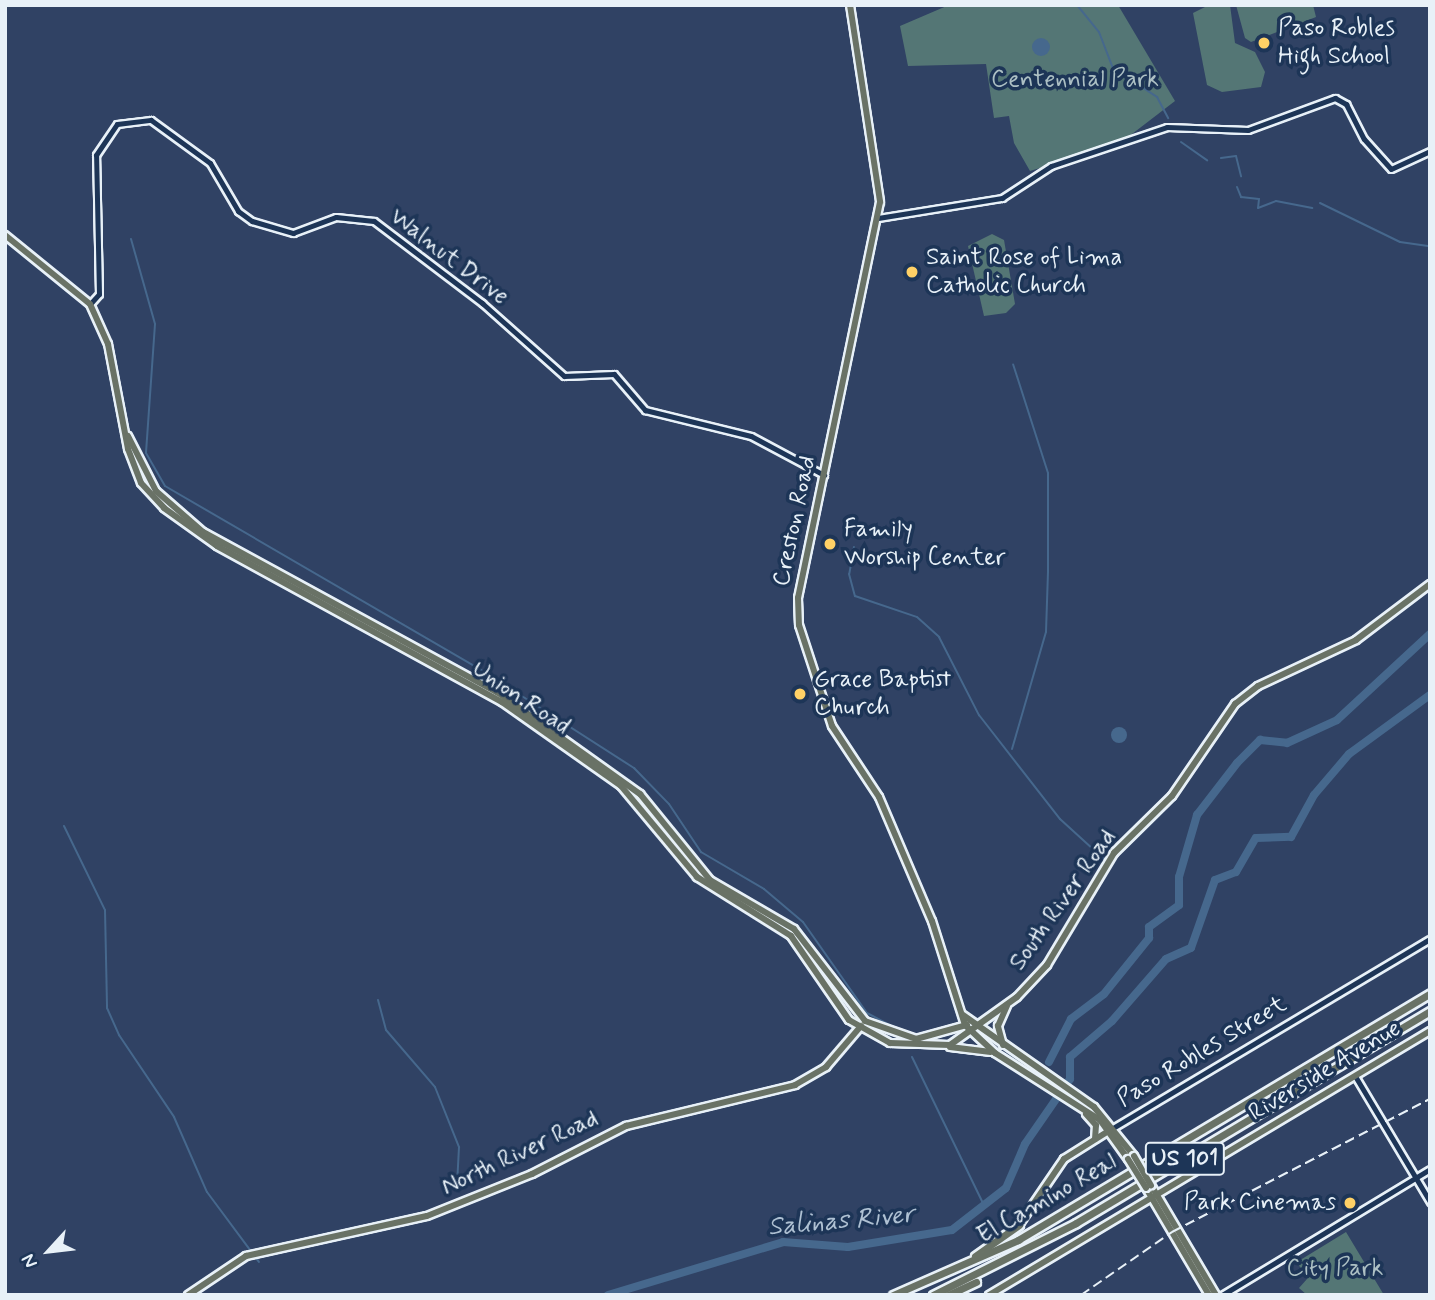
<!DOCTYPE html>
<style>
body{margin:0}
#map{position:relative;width:1435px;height:1300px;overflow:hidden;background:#304264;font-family:Mynerve,sans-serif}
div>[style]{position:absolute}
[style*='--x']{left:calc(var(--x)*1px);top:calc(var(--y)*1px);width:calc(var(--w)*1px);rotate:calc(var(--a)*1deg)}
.green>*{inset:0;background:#547675}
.water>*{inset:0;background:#46688d}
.round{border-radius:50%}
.stream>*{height:2px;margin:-1px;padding:0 1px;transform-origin:1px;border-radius:1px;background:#46688d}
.river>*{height:8px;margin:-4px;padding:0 4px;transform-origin:4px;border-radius:4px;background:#46688d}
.roads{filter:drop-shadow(2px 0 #e8f1f8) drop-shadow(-2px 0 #e8f1f8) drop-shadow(0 2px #e8f1f8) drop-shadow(0 -2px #e8f1f8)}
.minor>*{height:5px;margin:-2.5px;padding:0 2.5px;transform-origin:2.5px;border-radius:2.5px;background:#1d3557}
.major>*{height:6px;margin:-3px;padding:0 3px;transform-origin:3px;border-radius:3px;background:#697266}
.highway>*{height:7px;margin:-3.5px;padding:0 3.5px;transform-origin:3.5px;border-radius:3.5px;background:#697266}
.rail>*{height:2px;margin-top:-1px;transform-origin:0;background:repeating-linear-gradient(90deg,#e8f1f8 0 10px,transparent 0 15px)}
.bridges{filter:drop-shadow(2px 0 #e8f1f8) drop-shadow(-2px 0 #e8f1f8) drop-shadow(0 2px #e8f1f8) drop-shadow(0 -2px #e8f1f8)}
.major-bridge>*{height:6px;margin:-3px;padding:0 3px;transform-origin:3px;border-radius:3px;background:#697266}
.dots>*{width:19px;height:19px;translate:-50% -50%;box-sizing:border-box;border:4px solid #1d3557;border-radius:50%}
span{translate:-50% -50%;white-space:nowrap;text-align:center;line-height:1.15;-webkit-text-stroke:7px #1d3557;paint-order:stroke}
.shield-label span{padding:2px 5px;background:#1d3557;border:2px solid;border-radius:5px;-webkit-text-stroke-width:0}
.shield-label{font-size:23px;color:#e8f1f8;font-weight:700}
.poi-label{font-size:24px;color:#e8f1f8}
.left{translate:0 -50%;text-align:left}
.right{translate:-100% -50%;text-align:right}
.park-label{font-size:24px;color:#adc0c4}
.street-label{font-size:24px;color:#e8f1f8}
.water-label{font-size:26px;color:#afc1d3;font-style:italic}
.frame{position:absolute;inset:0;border:7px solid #e8f1f8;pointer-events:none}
.north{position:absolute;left:14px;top:1216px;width:70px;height:70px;-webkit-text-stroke:5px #1d3557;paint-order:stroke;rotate:243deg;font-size:19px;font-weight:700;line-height:28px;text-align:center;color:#e8f1f8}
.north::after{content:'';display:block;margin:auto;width:24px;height:32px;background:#e8f1f8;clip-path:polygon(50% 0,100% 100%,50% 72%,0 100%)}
</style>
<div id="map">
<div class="green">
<div style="clip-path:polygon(949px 5px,1118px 5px,1175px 101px,1119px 144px,1030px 171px,1014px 143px,1009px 116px,994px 118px,986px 64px,908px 66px,900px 26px)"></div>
<div style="clip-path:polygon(1209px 5px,1230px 5px,1235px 43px,1255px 52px,1265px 72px,1261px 87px,1222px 92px,1207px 85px,1193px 13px)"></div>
<div style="clip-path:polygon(1236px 5px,1313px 5px,1316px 17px,1251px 42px,1245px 38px)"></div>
<div style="clip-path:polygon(992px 234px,1004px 240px,1015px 304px,1006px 313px,984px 316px,968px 246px)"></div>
<div style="clip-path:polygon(1346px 1232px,1384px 1295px,1307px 1295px,1299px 1288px,1307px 1279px,1297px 1262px)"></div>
</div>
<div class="water">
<div class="round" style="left:1032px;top:38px;width:18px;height:18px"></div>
<div class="round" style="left:1111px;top:727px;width:16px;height:16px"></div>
</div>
<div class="stream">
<div style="--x:1077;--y:5;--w:35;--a:51"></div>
<div style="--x:1099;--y:32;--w:39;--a:69"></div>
<div style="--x:1113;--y:68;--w:53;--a:33.4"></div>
<div style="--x:1157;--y:97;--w:24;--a:62"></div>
<div style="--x:1181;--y:142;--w:32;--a:35"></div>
<div style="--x:1221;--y:158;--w:15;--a:-8"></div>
<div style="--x:1236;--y:156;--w:21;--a:76"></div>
<div style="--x:1237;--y:187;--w:11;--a:68"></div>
<div style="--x:1241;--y:197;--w:18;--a:6"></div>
<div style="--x:1259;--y:199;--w:9;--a:96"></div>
<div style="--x:1258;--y:208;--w:19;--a:-21"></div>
<div style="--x:1276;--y:201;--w:37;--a:11"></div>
<div style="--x:1320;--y:203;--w:89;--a:26"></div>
<div style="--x:1400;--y:242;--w:30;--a:8"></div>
<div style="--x:131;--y:239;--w:88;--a:74.2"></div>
<div style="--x:155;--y:324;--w:129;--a:94"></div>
<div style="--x:146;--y:453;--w:38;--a:60"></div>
<div style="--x:165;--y:486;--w:393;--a:30.2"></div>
<div style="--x:854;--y:547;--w:27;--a:100"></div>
<div style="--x:849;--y:574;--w:23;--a:75"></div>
<div style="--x:855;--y:596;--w:65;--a:18.7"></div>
<div style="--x:917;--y:617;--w:30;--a:42"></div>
<div style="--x:939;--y:637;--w:88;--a:62.9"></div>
<div style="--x:979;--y:715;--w:132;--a:52.1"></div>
<div style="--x:1060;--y:819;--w:62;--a:42.4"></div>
<div style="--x:514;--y:691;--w:143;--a:32.7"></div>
<div style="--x:634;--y:768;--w:50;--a:45.8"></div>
<div style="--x:669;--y:804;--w:58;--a:56.3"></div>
<div style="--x:701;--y:852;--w:73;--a:30.4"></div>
<div style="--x:764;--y:889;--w:51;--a:40.2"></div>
<div style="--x:803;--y:922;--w:111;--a:54.9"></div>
<div style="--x:867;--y:1013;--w:41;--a:27.8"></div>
<div style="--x:1012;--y:749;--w:122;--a:-73.8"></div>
<div style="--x:1046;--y:632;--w:60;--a:-88.1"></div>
<div style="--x:1048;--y:572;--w:99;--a:-90"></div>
<div style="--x:1048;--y:473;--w:114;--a:-107.8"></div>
<div style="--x:64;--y:826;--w:93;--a:64"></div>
<div style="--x:105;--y:910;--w:98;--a:88.8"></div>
<div style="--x:107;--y:1008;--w:30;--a:66"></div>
<div style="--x:119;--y:1035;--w:99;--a:56.1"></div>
<div style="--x:174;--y:1117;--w:82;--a:66.3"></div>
<div style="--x:207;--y:1192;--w:87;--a:53.4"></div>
<div style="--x:378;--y:1000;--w:31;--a:75"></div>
<div style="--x:386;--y:1030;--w:75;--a:49.3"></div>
<div style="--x:435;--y:1087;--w:65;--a:68.2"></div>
<div style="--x:459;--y:1147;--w:34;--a:93"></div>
<div style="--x:912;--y:1057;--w:162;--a:64.1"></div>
</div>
<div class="river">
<div style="--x:1049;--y:1062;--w:48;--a:-62.9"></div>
<div style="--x:1071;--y:1019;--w:41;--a:-37.1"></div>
<div style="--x:1104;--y:994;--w:72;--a:-51.2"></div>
<div style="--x:1149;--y:938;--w:11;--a:-90"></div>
<div style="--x:1149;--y:927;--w:37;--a:-36"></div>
<div style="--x:1179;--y:905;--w:28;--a:-90"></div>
<div style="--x:1179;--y:877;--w:65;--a:-73.8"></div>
<div style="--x:1197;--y:815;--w:66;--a:-52.4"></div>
<div style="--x:1237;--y:763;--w:33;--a:-45"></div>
<div style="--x:1260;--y:740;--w:27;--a:6"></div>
<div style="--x:1287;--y:743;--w:55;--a:-24.7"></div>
<div style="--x:1337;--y:720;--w:127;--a:-42.8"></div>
<div style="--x:608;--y:1295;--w:183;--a:-16.8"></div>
<div style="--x:783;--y:1242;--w:65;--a:4.4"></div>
<div style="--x:848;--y:1247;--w:105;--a:-9.3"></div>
<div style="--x:952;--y:1230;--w:68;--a:-37.9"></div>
<div style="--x:1006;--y:1188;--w:48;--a:-66.6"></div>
<div style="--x:1025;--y:1144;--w:79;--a:-55.3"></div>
<div style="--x:1070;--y:1079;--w:22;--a:-90"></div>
<div style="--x:1070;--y:1057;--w:55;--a:-40.6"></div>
<div style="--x:1112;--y:1021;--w:82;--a:-48.9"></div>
<div style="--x:1166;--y:959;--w:27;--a:-24"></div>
<div style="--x:1191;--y:948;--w:72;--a:-70.6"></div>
<div style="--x:1215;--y:880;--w:22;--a:-21"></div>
<div style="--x:1236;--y:872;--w:39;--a:-60"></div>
<div style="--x:1256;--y:838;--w:35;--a:-2"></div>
<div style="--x:1291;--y:837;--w:48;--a:-61.3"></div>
<div style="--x:1314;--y:795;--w:54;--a:-49.5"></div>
<div style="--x:1349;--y:754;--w:100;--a:-36.1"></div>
</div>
<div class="roads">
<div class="minor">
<div style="--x:878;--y:218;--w:126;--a:-9.2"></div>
<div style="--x:1002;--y:198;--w:59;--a:-33.1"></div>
<div style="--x:1051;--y:166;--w:122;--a:-18.6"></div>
<div style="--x:1167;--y:127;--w:81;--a:2.1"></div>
<div style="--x:1248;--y:130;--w:93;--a:-20.2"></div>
<div style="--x:1335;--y:98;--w:13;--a:29"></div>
<div style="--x:1346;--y:104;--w:39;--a:63"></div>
<div style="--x:1364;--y:139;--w:40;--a:48"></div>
<div style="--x:1391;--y:169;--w:43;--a:-24.8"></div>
<div style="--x:90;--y:304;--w:13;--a:-48"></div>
<div style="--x:99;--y:294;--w:139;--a:-91.2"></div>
<div style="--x:96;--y:155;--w:37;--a:-56"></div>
<div style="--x:117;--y:124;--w:34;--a:-7"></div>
<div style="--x:151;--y:120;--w:73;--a:36.1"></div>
<div style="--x:210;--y:163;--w:56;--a:59.7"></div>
<div style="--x:238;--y:211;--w:17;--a:36"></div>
<div style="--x:252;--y:221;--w:43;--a:16.3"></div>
<div style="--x:293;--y:233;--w:46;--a:-20.4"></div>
<div style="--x:336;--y:217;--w:38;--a:6"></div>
<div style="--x:374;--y:221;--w:136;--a:37.2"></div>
<div style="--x:482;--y:303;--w:110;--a:41.7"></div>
<div style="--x:564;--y:376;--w:50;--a:-2.3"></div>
<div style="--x:614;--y:374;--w:48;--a:49.3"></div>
<div style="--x:645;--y:410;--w:109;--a:13.8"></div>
<div style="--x:751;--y:436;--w:83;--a:28.1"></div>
<div style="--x:1355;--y:1076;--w:147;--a:59.2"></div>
<div style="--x:1111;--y:1129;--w:371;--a:-30.8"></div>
<div style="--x:1222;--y:1295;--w:243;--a:-31.2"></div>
</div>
<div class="major">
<div style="--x:850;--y:5;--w:199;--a:81.3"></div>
<div style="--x:880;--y:202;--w:404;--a:101.7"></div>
<div style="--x:798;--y:598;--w:27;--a:88"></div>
<div style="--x:799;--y:625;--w:106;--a:71.9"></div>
<div style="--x:832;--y:726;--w:85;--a:56.5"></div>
<div style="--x:879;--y:797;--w:135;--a:66.9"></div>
<div style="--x:932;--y:921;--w:109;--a:72.4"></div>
<div style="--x:965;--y:1025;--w:41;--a:43"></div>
<div style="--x:995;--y:1053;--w:125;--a:32.5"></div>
<div style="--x:1100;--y:1120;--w:48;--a:54.3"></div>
<div style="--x:5;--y:235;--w:109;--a:39.1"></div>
<div style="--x:90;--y:304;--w:44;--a:65.8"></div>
<div style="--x:108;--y:344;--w:107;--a:79.2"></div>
<div style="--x:128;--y:449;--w:36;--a:69"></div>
<div style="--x:141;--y:483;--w:34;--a:47"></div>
<div style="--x:164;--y:508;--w:65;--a:35.6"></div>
<div style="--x:217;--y:546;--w:325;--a:28.7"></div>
<div style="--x:502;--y:702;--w:146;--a:35.2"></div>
<div style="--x:621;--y:786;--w:119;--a:50.1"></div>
<div style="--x:697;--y:877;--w:111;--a:32.1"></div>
<div style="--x:791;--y:936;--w:102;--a:55.4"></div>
<div style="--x:849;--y:1020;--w:47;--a:29.3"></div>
<div style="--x:890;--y:1043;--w:60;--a:1.9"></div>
<div style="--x:950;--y:1045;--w:82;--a:-35.6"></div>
<div style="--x:1017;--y:997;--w:44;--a:-46.8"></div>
<div style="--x:1047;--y:965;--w:131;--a:-59.1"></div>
<div style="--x:1114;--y:853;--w:81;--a:-44.5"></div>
<div style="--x:1172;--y:796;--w:112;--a:-55.6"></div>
<div style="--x:1235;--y:704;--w:29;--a:-38"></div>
<div style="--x:1258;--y:686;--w:108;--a:-25.1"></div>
<div style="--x:1356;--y:640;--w:93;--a:-37.1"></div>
<div style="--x:128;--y:436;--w:62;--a:63"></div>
<div style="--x:156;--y:491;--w:62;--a:41.1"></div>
<div style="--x:203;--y:532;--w:335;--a:28.6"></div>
<div style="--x:497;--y:692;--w:176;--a:35.5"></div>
<div style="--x:640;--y:794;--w:111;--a:50.9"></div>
<div style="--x:710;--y:880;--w:97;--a:30.3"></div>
<div style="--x:794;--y:929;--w:116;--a:52.3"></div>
<div style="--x:865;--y:1021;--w:54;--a:19.4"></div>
<div style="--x:916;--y:1039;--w:53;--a:-15.4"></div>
<div style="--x:963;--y:1015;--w:160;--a:35.1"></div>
<div style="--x:1094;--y:1107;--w:63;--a:50.8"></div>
<div style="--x:1003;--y:1045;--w:20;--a:-105"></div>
<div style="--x:998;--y:1026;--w:22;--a:-66"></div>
<div style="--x:950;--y:1047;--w:41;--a:7"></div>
<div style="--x:1086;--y:1114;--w:15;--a:48"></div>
<div style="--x:1096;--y:1125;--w:14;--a:94"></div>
<div style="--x:1151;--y:1185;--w:128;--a:59.4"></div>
<div style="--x:1146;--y:1188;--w:124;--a:59.5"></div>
<div style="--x:1019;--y:1225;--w:80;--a:-55.7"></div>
<div style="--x:1064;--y:1159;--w:54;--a:-32.2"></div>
<div style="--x:188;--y:1295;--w:70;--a:-33.9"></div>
<div style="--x:246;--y:1256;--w:185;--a:-12.5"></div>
<div style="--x:427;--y:1216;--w:113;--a:-21.8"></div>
<div style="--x:532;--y:1174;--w:106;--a:-27.1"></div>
<div style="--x:626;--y:1126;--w:174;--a:-13.6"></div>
<div style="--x:795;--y:1085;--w:36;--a:-30"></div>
<div style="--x:826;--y:1067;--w:54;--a:-49.5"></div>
<div style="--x:989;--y:1295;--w:514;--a:-30.91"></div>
</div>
<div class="highway">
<div style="--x:975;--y:1256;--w:54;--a:-35.2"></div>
<div style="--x:893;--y:1295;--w:137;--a:-23.7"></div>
<div style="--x:1018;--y:1240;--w:480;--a:-30.9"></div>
<div style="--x:933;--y:1295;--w:160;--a:-26.7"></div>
<div style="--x:1076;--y:1223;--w:413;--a:-30.9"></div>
<div style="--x:948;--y:1295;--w:31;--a:-25"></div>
</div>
</div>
<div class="rail">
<div style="--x:1081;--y:1295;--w:111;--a:-34.7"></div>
<div style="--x:1172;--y:1232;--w:290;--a:-27.3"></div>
</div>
<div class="bridges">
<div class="major-bridge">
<div style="--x:1134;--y:1156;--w:34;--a:60"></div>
<div style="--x:1128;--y:1159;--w:34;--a:58"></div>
</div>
</div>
<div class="dots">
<div style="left:1264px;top:43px;background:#ffd166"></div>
<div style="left:912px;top:272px;background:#ffd166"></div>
<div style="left:830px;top:544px;background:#ffd166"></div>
<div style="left:800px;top:694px;background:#ffd166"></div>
<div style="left:1350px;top:1203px;background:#ffd166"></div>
</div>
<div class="shield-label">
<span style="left:1185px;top:1159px">US 101</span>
</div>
<div class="poi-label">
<span class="left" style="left:1278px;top:43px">Paso Robles<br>High School</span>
<span class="left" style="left:926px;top:272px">Saint Rose of Lima<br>Catholic Church</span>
<span class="left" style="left:844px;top:544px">Family<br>Worship Center</span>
<span class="left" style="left:814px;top:694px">Grace Baptist<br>Church</span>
<span class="right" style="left:1336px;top:1203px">Park Cinemas</span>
</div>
<div class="park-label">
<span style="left:1075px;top:80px">Centennial Park</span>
<span style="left:1335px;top:1269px">City Park</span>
</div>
<div class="street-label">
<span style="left:449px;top:257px;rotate:37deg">Walnut Drive</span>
<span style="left:795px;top:521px;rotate:-78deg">Creston Road</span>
<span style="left:521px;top:698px;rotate:34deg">Union Road</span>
<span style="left:1063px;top:900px;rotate:-55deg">South River Road</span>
<span style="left:1202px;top:1052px;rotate:-31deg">Paso Robles Street</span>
<span style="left:1325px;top:1071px;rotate:-31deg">Riverside Avenue</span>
<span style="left:520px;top:1153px;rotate:-25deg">North River Road</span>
<span style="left:1047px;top:1199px;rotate:-30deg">El Camino Real</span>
</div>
<div class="water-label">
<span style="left:841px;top:1222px;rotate:-5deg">Salinas River</span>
</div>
<div class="frame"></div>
<div class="north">N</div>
</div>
